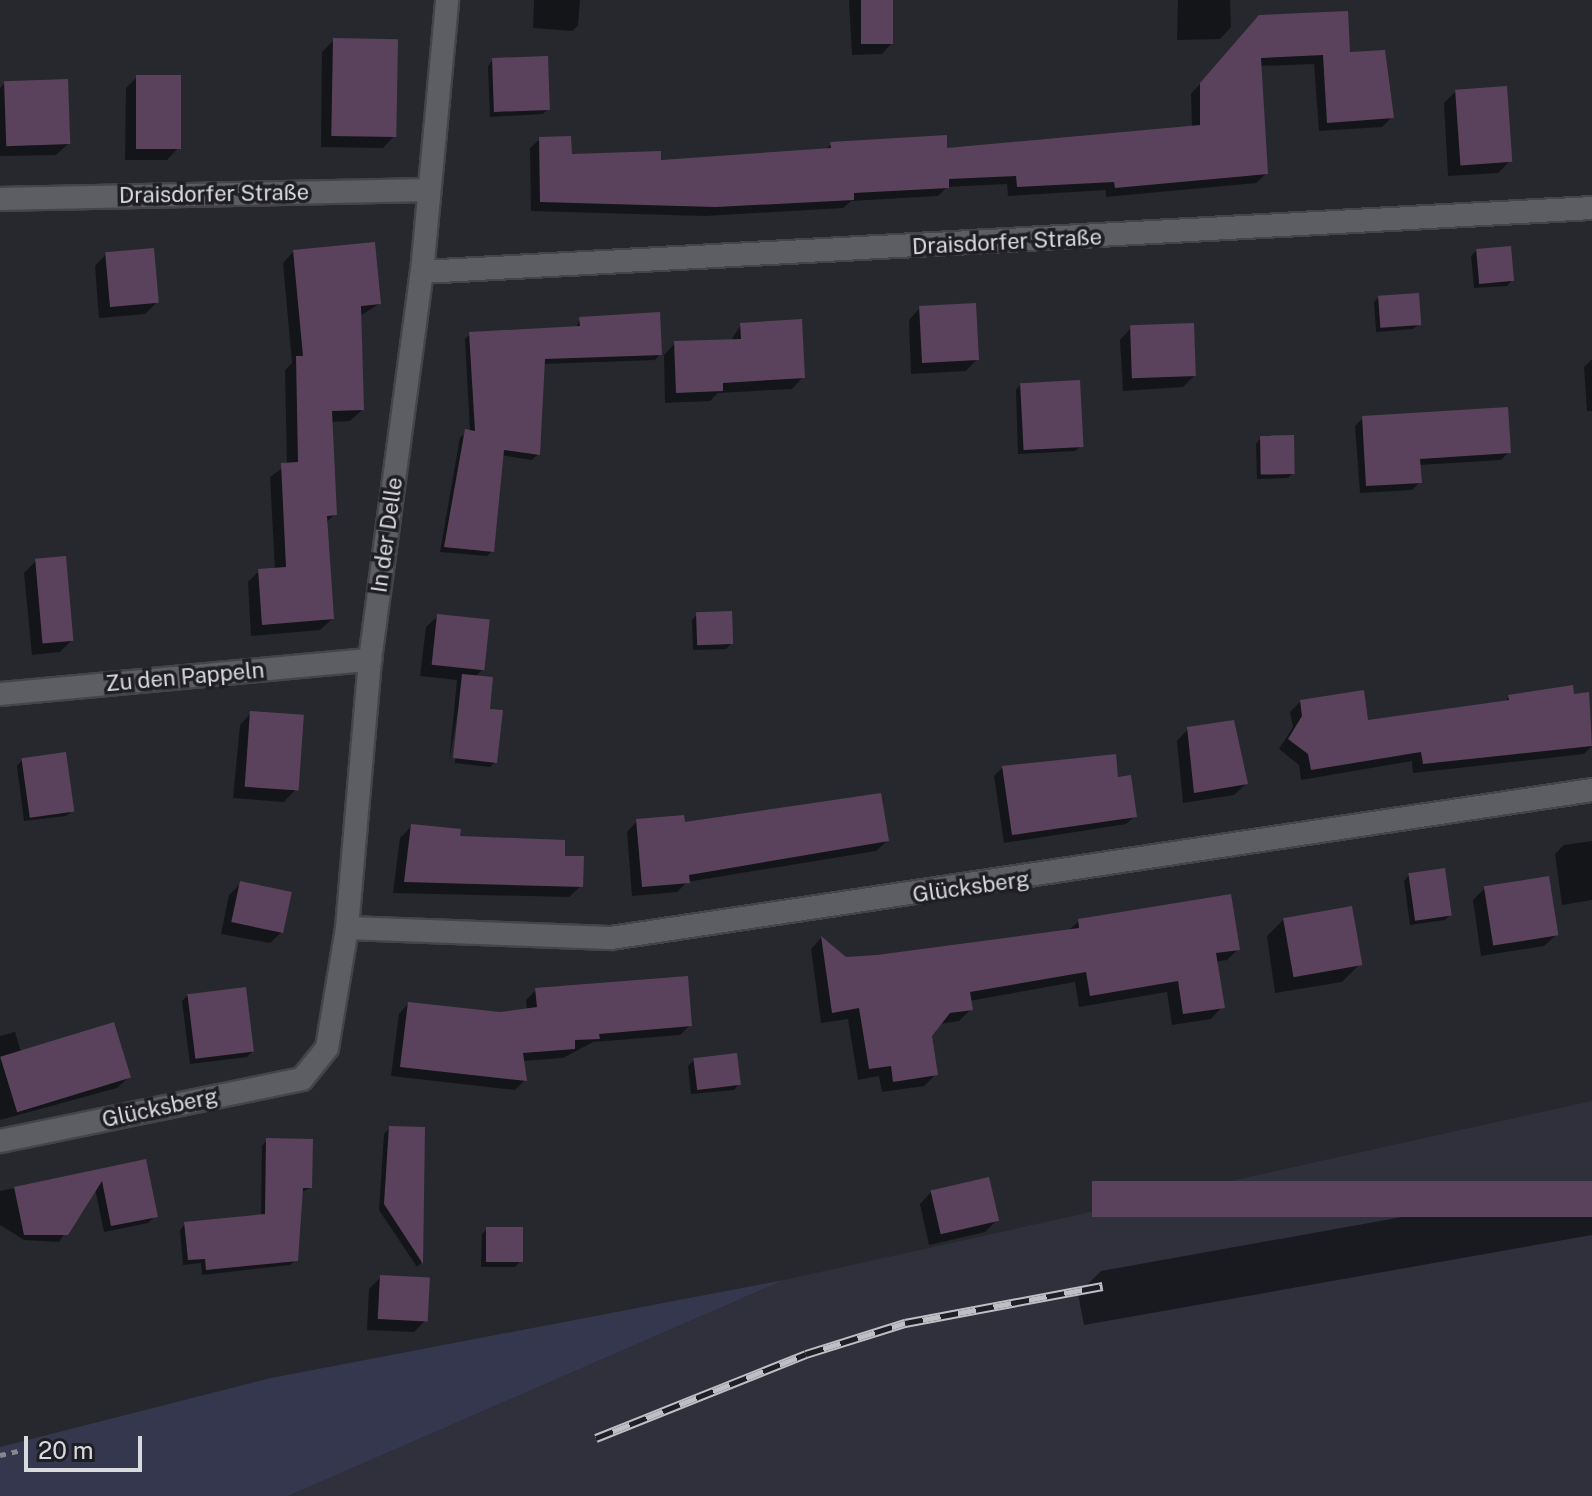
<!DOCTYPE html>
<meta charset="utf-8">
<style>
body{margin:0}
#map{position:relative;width:1592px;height:1496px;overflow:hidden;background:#27282d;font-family:"Public Sans",sans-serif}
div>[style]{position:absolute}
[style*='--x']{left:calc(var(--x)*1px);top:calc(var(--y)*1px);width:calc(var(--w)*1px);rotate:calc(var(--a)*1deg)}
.built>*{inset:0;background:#2f303c}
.green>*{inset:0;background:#35374e}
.shadow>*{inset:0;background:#0007}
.building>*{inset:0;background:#5a425c;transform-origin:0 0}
.path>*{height:5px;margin-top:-2.5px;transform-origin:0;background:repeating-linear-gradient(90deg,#86878c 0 6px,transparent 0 12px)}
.roads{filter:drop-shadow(2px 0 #44454a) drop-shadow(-2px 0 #44454a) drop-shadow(0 2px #44454a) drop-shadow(0 -2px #44454a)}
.minor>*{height:22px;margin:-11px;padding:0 11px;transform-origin:11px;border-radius:11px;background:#5d5d64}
.rail>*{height:9px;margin-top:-4.5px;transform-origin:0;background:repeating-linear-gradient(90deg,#1e1e24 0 18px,#bebfc4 0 36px);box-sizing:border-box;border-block:2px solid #bebfc4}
span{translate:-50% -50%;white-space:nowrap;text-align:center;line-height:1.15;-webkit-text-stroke:7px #1e1e24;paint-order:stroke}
.street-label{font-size:22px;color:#d9dade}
.scale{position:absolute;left:24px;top:1436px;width:118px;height:36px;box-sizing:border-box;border:4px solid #d9dade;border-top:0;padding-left:10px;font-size:24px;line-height:28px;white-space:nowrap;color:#d9dade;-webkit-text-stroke:6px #1e1e24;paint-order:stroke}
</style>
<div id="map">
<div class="built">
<div style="clip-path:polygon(1592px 1101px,1592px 1496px,288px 1496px,784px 1280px)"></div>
</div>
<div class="green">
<div style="clip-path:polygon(784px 1280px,288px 1496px,0 1496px,0 1447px,271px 1378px)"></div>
</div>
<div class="shadow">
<div style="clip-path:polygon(534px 0,580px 0,578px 25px,573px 31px,533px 28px)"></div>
<div style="clip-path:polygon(849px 0,891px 0,893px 42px,882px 54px,852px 55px)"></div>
<div style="clip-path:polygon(1178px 0,1230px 0,1231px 27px,1220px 39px,1177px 40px)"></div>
<div style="clip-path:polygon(1250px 27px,1348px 54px,1392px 117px,1382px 127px,1319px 131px,1314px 64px,1260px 66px,1266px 174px,1256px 183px,1106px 197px,1106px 190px,1008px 196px,1007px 184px,947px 187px,938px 196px,851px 201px,843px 208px,705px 216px,531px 211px,530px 148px,540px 139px,570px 156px,659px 162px,824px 151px,831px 144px,945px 150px,1192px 128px,1191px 94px)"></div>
<div style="clip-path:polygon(334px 40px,394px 136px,383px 148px,321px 147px,322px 52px)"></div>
<div style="clip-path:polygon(493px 60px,548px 109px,543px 114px,490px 117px,488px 66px)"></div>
<div style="clip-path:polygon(137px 77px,178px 148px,167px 160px,125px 160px,126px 88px)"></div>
<div style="clip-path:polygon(5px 83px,68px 144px,56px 155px,0 156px,0 88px)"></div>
<div style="clip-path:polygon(1456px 91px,1510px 161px,1498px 173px,1448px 176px,1444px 103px)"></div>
<div style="clip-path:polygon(1477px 250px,1512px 280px,1507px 286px,1474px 288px,1471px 256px)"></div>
<div style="clip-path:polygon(294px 251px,379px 304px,360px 316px,362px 410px,350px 421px,330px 422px,334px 515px,326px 523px,332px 619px,320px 630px,251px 636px,248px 582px,259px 571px,275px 570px,270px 477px,287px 465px,285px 370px,292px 363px,283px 263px)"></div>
<div style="clip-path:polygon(106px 254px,157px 302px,145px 314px,99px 318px,95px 266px)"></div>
<div style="clip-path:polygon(1379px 297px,1419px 324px,1413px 329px,1376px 332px,1374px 302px)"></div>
<div style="clip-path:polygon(920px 308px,977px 359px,966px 371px,911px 374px,909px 320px)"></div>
<div style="clip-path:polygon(580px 319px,660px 354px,655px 360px,543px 364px,538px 454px,532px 460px,501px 455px,492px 551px,487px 556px,440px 552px,460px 437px,470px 432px,465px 339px,470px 334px,575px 329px)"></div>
<div style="clip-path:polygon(741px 325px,803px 377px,792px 389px,718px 393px,710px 401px,665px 403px,664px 355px,675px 343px,730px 342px)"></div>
<div style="clip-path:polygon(1131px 328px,1194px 376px,1183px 387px,1123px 391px,1120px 340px)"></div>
<div style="clip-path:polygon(1592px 359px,1592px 411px,1587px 411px,1584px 367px)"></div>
<div style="clip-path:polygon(1021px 384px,1081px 446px,1075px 451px,1018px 454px,1016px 390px)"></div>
<div style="clip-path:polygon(1363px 418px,1509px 452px,1501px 460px,1419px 465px,1420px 482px,1412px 490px,1360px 493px,1355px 426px)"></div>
<div style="clip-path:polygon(1261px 438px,1293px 473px,1288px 478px,1257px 479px,1256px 444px)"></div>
<div style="clip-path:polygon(36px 561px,72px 640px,60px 652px,32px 655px,24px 573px)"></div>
<div style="clip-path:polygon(697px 614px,731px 644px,726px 649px,693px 650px,692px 620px)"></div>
<div style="clip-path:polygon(438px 616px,482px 670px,475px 677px,488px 710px,495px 762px,490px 767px,455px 763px,463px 681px,449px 763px,457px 680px,420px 676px,426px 627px)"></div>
<div style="clip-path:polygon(1587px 694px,1592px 746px,1584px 754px,1413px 773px,1412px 761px,1301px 780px,1299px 765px,1279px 749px,1293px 727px,1290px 712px,1300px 702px,1366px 722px,1503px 703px,1509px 697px)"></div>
<div style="clip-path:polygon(251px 713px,295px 790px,284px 802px,233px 798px,240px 725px)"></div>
<div style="clip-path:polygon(1188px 729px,1246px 784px,1234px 795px,1183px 803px,1177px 741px)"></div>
<div style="clip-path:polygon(22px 760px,72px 811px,66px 816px,24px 821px,17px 766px)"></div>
<div style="clip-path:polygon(1002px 768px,1117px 779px,1135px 816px,1126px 824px,1004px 843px,994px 776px)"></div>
<div style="clip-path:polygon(637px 821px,683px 824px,887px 841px,876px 851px,687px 882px,677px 892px,632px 896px,627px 832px)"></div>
<div style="clip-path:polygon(412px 826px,562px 857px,581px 886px,569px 897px,393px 893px,400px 838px)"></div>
<div style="clip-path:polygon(1592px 841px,1592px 900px,1562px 905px,1555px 854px,1564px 845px)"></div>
<div style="clip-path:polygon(1409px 875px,1450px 915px,1445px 920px,1410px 925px,1404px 881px)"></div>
<div style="clip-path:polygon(241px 883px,282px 932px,270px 943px,221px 934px,229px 895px)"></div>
<div style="clip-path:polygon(1485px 888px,1556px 935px,1544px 946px,1481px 956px,1473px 900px)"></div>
<div style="clip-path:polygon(1284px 919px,1359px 965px,1342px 982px,1275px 993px,1267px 936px)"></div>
<div style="clip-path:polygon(1079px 921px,1238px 949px,1227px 960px,1215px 962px,1222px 1007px,1211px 1019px,1172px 1025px,1167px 992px,1079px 1007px,1075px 982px,969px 1001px,971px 1009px,959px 1021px,939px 1024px,930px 1036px,936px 1074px,924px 1086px,882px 1092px,879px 1076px,858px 1080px,848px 1019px,821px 1023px,811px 949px,821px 938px,846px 960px,1068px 931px)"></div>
<div style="clip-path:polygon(536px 990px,690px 1025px,680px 1035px,593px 1042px,563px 1058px,522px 1061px,525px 1080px,515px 1090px,391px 1076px,399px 1014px,408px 1004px,500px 1014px,527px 1011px,526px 1000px)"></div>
<div style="clip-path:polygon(187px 996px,252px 1052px,247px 1057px,190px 1064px,182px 1001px)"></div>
<div style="clip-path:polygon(15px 1032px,21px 1052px,129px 1077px,117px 1088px,0 1120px,0 1036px)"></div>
<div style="clip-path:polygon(694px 1060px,739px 1084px,734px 1090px,691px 1094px,688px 1066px)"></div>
<div style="clip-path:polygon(390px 1128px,423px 1129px,421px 1263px,417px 1267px,379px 1210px,384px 1134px)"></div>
<div style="clip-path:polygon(267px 1140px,310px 1188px,300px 1193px,296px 1260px,290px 1265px,202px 1275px,201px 1263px,183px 1265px,180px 1230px,185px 1224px,261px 1217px,262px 1146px)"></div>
<div style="clip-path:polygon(145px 1162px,155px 1216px,148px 1223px,104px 1232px,95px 1188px,59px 1242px,24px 1240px,0 1225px,0 1191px)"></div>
<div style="clip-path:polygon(1592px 1183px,1592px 1235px,1084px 1325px,1078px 1294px,1101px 1271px)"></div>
<div style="clip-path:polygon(931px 1192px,997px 1220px,985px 1232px,929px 1245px,920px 1204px)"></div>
<div style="clip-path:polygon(487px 1229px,520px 1262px,515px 1267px,481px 1267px,482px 1234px)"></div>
<div style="clip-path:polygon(381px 1277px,426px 1320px,414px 1332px,367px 1330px,369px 1289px)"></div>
</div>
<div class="building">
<div style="left:861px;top:0;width:32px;height:44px"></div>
<div style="clip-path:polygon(1348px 11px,1350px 52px,1385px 50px,1394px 118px,1327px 123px,1323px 55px,1261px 58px,1268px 174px,1115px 188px,1114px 182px,1017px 187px,1016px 176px,949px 179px,949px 188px,854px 193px,854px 200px,715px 207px,540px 202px,539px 137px,571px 136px,572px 154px,661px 151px,661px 160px,831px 148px,830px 142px,947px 135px,947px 148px,1200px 125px,1200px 83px,1259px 15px)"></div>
<div style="left:333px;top:38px;width:65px;height:98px;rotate:1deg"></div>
<div style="left:548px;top:56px;width:54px;height:56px;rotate:88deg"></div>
<div style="left:136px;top:75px;width:45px;height:74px"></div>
<div style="left:68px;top:79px;width:65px;height:64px;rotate:88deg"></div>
<div style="left:1507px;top:86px;width:76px;height:52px;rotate:86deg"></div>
<div style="clip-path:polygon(375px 242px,381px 304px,361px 306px,364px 410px,332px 411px,337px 515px,327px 516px,334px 619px,262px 625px,258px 569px,286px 567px,281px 463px,298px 462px,296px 356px,303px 356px,293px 250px)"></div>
<div style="left:1511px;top:246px;width:35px;height:35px;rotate:85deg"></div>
<div style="left:154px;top:248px;width:55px;height:49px;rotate:85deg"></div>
<div style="left:1419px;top:293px;width:32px;height:41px;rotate:86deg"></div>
<div style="left:976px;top:303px;width:57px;height:57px;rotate:87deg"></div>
<div style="clip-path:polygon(660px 312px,662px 355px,545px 359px,540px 455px,504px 450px,494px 552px,444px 547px,465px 429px,475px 431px,469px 332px,580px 326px,579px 317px)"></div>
<div style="clip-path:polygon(802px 319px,805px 378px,723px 383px,723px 391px,676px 393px,674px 341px,741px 339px,740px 323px)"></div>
<div style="left:1194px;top:323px;width:53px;height:64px;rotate:88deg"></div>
<div style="left:1080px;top:380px;width:67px;height:60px;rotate:87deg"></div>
<div style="clip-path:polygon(1508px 407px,1511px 453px,1420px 459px,1422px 483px,1366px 486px,1362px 416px)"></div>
<div style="left:1294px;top:435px;width:39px;height:34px;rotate:89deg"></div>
<div style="left:66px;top:556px;width:85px;height:31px;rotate:85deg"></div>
<div style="left:732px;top:611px;width:33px;height:36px;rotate:88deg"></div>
<div style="left:437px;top:614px;width:53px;height:51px;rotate:6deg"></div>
<div style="clip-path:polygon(462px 674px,493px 677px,490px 709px,503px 710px,497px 763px,453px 758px)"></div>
<div style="clip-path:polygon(1573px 685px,1574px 694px,1589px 692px,1592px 746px,1423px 764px,1421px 752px,1311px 770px,1308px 754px,1288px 739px,1302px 716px,1300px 700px,1364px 690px,1368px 720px,1509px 700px,1508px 695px)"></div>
<div style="left:250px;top:711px;width:54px;height:76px;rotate:4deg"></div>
<div style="clip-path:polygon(1234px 720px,1248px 784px,1194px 793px,1187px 727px)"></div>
<div style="left:66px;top:752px;width:60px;height:45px;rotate:82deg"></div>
<div style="clip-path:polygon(1116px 754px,1118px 777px,1131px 775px,1137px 817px,1012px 835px,1002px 766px)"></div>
<div style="clip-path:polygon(881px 793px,889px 841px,689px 875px,690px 883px,642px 887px,636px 819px,684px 815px,685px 822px)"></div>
<div style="clip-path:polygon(411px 824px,461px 829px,460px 836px,565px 840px,565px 856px,584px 856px,583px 887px,404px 882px)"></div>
<div style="left:1445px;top:868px;width:48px;height:37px;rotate:82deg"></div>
<div style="left:1549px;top:876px;width:60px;height:66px;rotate:81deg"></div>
<div style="left:240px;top:881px;width:53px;height:42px;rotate:12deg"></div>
<div style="clip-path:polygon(1231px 894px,1240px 950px,1216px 953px,1225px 1008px,1183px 1014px,1178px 981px,1090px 996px,1086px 972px,970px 992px,973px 1010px,950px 1013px,932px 1036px,938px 1075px,893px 1082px,891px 1066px,869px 1069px,859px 1008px,832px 1013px,821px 936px,846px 957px,877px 955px,1079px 928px,1078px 919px)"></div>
<div style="left:1352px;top:906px;width:60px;height:70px;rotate:80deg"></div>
<div style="clip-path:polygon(688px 976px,692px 1026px,599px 1034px,600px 1039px,575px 1040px,575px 1049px,523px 1053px,527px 1081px,400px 1067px,408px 1002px,500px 1012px,537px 1007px,535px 988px)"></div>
<div style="left:246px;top:987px;width:65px;height:59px;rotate:83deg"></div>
<div style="left:114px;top:1022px;width:58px;height:119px;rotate:73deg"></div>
<div style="left:737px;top:1053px;width:32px;height:44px;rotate:83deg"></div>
<div style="clip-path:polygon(389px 1126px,425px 1127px,423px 1264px,384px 1204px)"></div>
<div style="clip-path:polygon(266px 1138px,313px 1139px,312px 1188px,303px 1188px,298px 1261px,206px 1270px,205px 1259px,188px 1260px,184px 1222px,265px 1214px)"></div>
<div style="clip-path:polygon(146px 1159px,158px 1217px,111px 1226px,102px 1181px,68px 1235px,24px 1235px,14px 1187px)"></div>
<div style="left:989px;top:1177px;width:45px;height:60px;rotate:77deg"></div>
<div style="left:1592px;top:1181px;width:36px;height:500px;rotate:90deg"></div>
<div style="left:486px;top:1227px;width:37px;height:35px"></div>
<div style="left:380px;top:1275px;width:50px;height:44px;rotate:3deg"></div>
</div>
<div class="path">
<div style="--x:0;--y:1455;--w:23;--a:-13"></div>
</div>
<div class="roads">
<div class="minor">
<div style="--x:0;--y:199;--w:428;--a:-1.2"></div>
<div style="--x:422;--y:272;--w:1172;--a:-3.13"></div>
<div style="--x:0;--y:694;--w:372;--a:-5.3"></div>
<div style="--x:347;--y:928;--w:264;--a:2.2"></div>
<div style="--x:611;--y:938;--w:992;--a:-8.58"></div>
<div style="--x:0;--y:1141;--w:308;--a:-11.6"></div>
<div style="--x:302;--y:1079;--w:40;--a:-51"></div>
<div style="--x:327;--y:1048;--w:122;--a:-80.5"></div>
<div style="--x:347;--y:928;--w:269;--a:-85.1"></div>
<div style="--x:370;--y:660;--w:391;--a:-82.4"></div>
<div style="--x:422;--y:272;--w:273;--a:-84.7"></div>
</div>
</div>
<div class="rail">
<div style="--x:596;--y:1438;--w:226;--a:-21.8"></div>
<div style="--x:806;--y:1354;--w:104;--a:-17.4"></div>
<div style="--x:905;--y:1323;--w:201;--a:-10.6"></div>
</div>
<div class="street-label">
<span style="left:214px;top:194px;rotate:-1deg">Draisdorfer Straße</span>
<span style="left:1007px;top:242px;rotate:-3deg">Draisdorfer Straße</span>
<span style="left:387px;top:535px;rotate:-82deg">In der Delle</span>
<span style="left:185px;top:677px;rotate:-5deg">Zu den Pappeln</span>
<span style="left:971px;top:887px;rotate:-8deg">Glücksberg</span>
<span style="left:160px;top:1108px;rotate:-12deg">Glücksberg</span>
</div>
<div class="scale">20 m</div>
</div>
